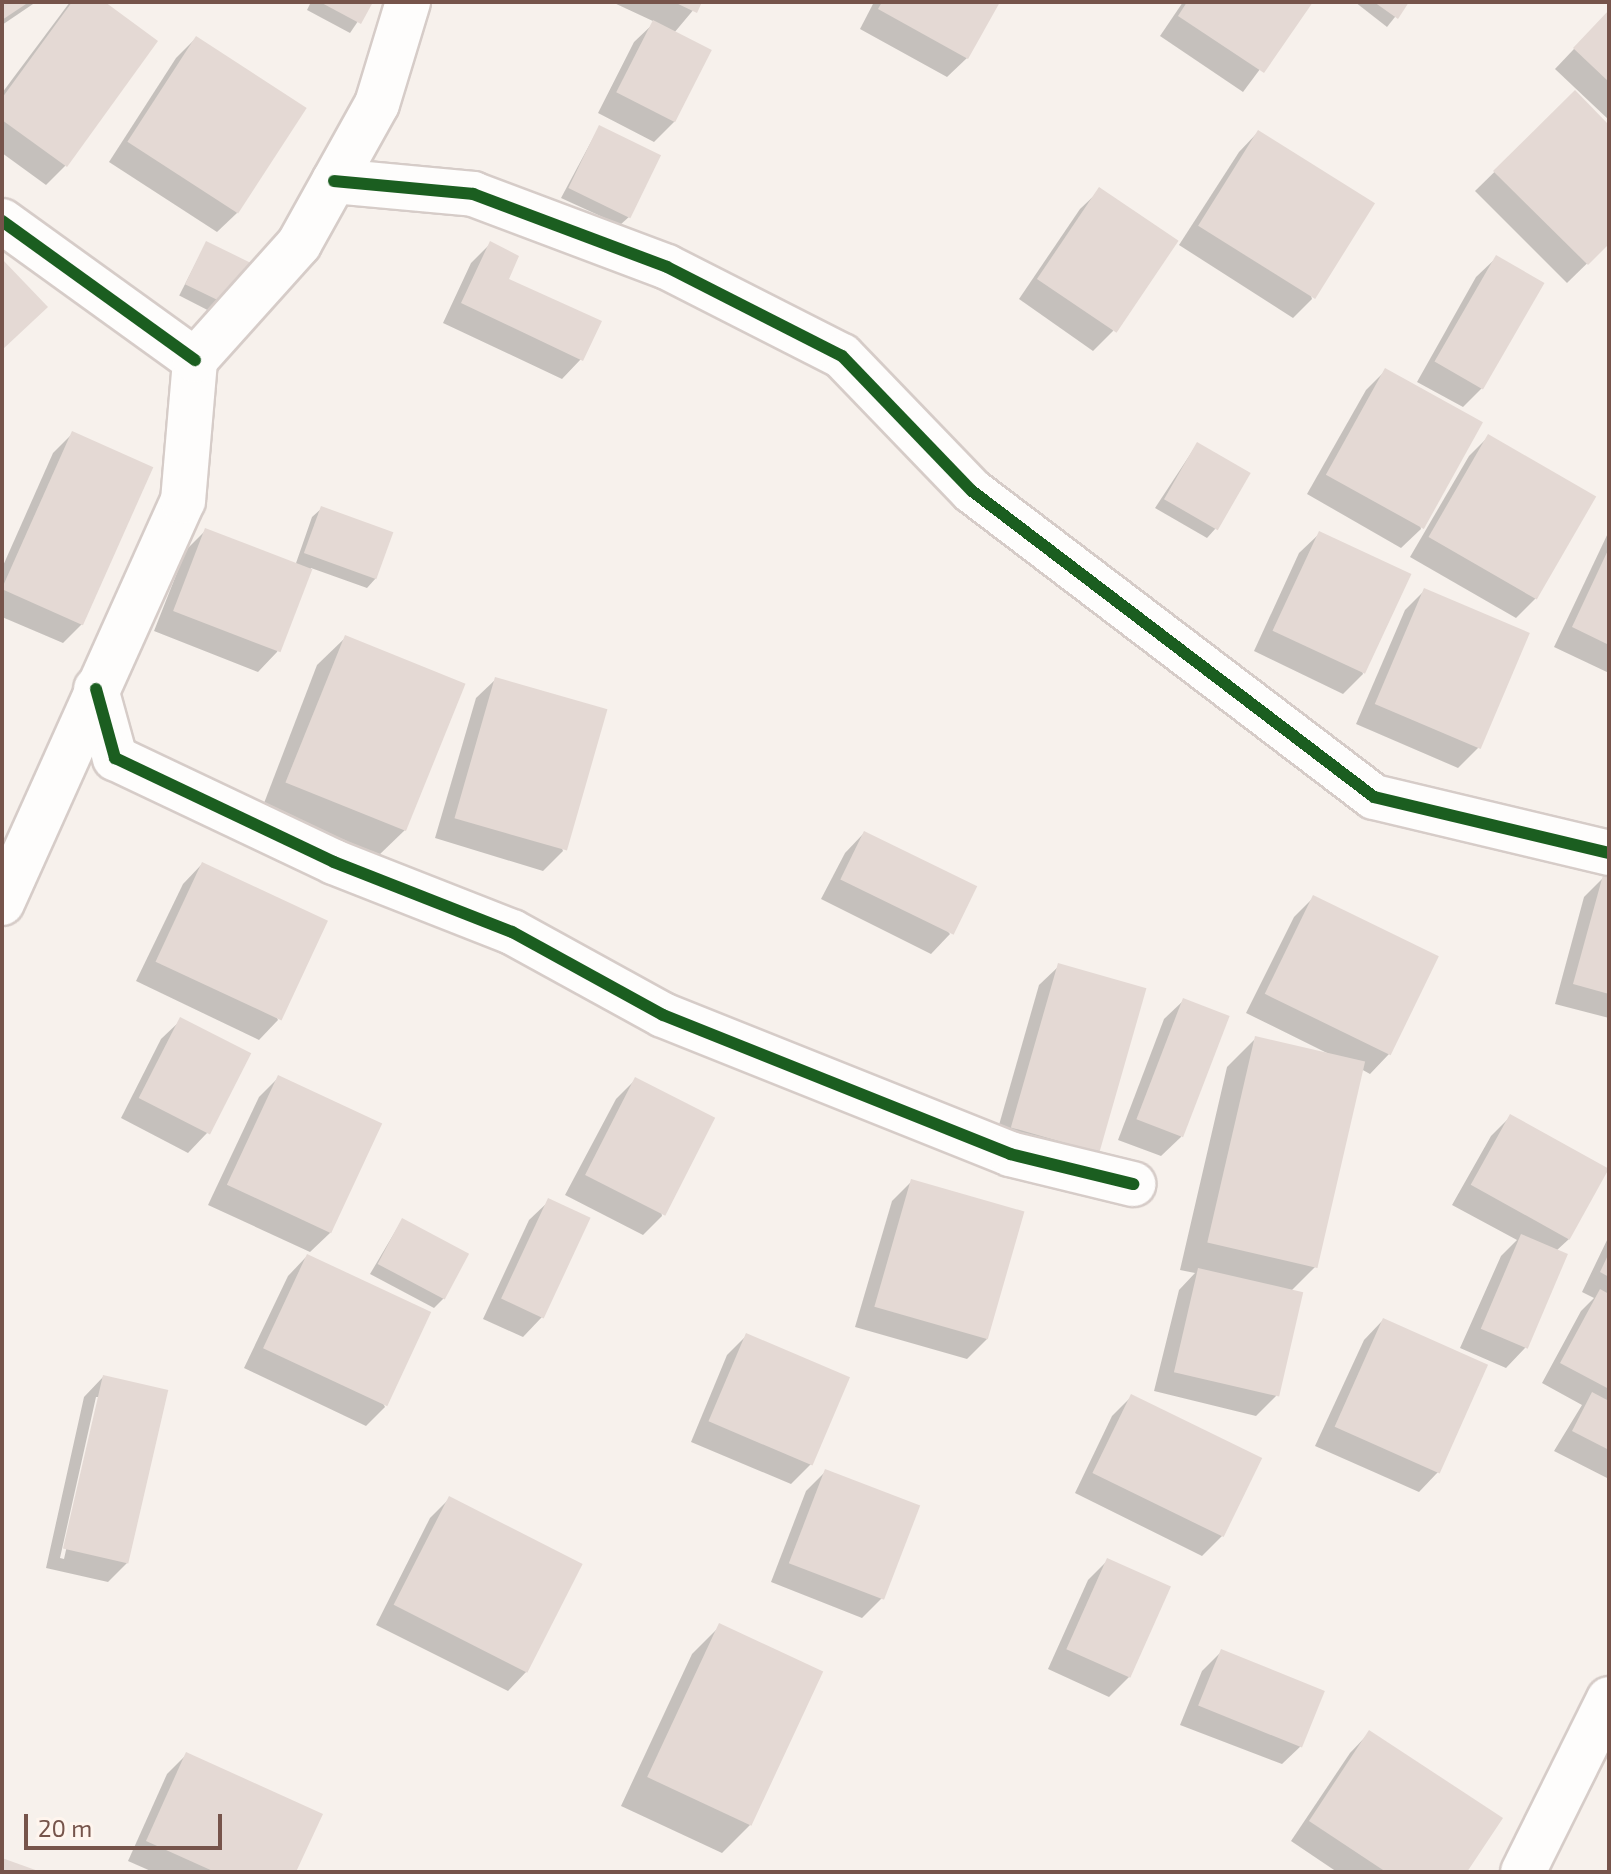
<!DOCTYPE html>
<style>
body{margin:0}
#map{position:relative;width:1611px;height:1874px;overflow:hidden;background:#f7f1ec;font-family:"Exo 2",sans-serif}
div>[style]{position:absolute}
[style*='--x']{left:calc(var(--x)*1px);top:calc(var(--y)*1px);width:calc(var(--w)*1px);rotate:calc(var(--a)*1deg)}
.shadow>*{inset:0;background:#0003;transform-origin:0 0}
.building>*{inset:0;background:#e4d9d4;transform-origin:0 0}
.roads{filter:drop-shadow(2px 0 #d6ccc8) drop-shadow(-2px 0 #d6ccc8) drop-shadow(0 2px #d6ccc8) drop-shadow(0 -2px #d6ccc8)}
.minor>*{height:44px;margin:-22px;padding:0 22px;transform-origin:22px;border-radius:22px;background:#fefdfc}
.cycleway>*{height:12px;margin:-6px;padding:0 6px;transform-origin:6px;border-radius:6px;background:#1b5e20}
span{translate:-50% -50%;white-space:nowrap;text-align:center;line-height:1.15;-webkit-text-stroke:8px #fff5ee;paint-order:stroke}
.frame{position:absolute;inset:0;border:4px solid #76544b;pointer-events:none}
.scale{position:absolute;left:24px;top:1814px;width:198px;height:36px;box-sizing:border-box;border:4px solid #76544b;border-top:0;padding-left:10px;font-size:24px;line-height:28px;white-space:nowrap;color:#76544b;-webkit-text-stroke:6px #fff5ee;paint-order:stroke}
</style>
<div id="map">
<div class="shadow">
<div style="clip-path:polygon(2px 2px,36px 2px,2px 25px)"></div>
<div style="clip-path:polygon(70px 2px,102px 2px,65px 166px,46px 185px,2px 153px,2px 93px)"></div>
<div style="clip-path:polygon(311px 2px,371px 2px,350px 33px,307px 10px)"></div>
<div style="clip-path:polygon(612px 2px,700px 2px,674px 33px,710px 51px,674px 122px,654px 142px,598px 113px,634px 42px,655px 22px)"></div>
<div style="clip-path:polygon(874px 2px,998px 2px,967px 58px,947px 77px,860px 29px)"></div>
<div style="clip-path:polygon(1183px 2px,1310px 2px,1243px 92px,1160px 36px)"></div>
<div style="clip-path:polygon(1355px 2px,1407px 2px,1387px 27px)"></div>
<div style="clip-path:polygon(1609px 12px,1609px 120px,1555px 69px)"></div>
<div style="clip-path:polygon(196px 38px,237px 213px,217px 232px,109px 162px,176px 58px)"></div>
<div style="clip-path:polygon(1575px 93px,1609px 128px,1609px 242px,1567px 283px,1475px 191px)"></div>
<div style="clip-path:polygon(599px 127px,630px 216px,620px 225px,561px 198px)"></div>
<div style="clip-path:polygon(1258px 132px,1312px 299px,1293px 318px,1179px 245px,1239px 152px)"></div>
<div style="clip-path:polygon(1100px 190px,1113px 331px,1093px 351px,1019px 299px,1080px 209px)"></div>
<div style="left:206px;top:243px;width:47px;height:59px;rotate:27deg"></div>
<div style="clip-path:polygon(490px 244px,507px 280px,581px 359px,562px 379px,443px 323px,471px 263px)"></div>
<div style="clip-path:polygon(1496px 258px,1482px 388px,1463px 407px,1417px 382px,1476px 277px)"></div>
<div style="clip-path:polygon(1386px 370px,1421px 529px,1401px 548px,1307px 494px,1366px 390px)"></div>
<div style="clip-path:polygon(72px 434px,82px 624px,63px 643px,2px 617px,2px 568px,53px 453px)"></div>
<div style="clip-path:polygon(1489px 436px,1536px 598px,1516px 618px,1410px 557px,1469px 456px)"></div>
<div style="clip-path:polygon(1197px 444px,1216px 528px,1207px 538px,1155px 508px)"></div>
<div style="clip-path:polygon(322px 508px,376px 578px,367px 588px,311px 568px,277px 652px,258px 672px,154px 631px,186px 550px,206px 530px,295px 566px,312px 517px)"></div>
<div style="clip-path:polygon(1609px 531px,1609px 673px,1554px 647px)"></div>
<div style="clip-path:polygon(1319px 534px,1363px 674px,1343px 694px,1254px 651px,1299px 553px)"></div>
<div style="clip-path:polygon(1425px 590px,1528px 634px,1478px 748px,1458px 768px,1356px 724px,1405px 610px)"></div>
<div style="clip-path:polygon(346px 637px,406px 829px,377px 857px,261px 811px,317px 665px)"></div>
<div style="clip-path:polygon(496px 679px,563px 851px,543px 871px,435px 838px,476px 698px)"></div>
<div style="clip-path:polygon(864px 833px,950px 934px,931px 954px,821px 899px,845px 853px)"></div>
<div style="clip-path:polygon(202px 864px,278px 1020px,259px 1040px,136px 981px,183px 884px)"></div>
<div style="clip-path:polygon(1604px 877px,1609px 879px,1609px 1018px,1555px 1004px,1584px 897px)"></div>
<div style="clip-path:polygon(1314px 897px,1389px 1054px,1370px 1074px,1361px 1069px,1316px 1266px,1290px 1292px,1276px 1396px,1256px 1416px,1154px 1391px,1179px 1290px,1195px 1273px,1180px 1270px,1227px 1067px,1256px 1038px,1329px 1054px,1246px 1013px,1294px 917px)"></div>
<div style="clip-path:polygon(1059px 966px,1097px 1152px,1078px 1171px,993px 1146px,1039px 985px)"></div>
<div style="clip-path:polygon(1184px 1000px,1181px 1137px,1161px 1156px,1118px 1140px,1164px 1019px)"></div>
<div style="clip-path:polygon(181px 1020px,207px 1133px,188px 1153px,121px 1118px,161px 1039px)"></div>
<div style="clip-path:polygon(279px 1077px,330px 1233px,310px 1252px,208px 1205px,259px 1097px)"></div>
<div style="clip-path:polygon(636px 1079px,662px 1216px,643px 1235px,565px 1195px,616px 1099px)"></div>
<div style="clip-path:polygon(1510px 1117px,1569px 1239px,1556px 1251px,1566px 1256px,1525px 1348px,1506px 1368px,1460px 1348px,1501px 1256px,1517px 1240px,1452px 1205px,1491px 1136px)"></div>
<div style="clip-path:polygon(912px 1181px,987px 1339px,967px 1359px,855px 1327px,892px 1201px)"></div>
<div style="clip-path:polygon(549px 1201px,588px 1219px,542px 1317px,523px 1337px,483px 1319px,529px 1220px)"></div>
<div style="clip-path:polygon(402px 1220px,444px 1298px,434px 1308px,370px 1274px)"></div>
<div style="clip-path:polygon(1609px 1236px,1609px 1479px,1554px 1451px,1582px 1405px,1542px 1383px,1581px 1311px,1594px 1298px,1582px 1292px)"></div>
<div style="clip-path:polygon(307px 1256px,385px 1407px,366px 1426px,244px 1368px,288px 1276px)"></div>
<div style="clip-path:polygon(1383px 1320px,1438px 1472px,1419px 1492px,1315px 1446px,1364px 1340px)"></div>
<div style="clip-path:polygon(746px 1336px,811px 1464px,791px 1484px,691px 1442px,727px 1355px)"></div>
<div style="clip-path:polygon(evenodd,103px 1377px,128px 1562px,108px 1582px,46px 1568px,84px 1397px,103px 1377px,96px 1397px,100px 1397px,64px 1559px,60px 1558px,96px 1397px)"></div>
<div style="clip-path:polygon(1132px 1396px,1260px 1459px,1222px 1536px,1202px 1556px,1075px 1493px,1112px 1416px)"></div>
<div style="clip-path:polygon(826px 1471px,882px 1598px,862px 1618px,771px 1582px,806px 1491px)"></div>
<div style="clip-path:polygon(449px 1499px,527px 1671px,508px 1691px,376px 1625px,430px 1518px)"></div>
<div style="clip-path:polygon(1108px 1560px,1168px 1588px,1129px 1677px,1109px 1697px,1048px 1669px,1088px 1580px)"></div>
<div style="clip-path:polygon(720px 1626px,750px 1825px,722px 1853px,621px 1806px,692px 1654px)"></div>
<div style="clip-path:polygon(1222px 1651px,1302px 1745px,1282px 1764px,1180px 1725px,1202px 1671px)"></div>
<div style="clip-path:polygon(1369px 1733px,1465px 1872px,1337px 1872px,1291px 1841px,1350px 1753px)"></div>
<div style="clip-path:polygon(186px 1755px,294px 1872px,153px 1872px,128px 1861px,167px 1774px)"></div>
</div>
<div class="building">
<div style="clip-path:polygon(2px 2px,29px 2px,2px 20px)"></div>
<div style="clip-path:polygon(72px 2px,105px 2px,158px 41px,67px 167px,2px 120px,2px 98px)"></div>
<div style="clip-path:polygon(320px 2px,373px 2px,361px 24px)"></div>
<div style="clip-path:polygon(674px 2px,702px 2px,697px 13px)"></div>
<div style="clip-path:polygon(882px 2px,1000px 2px,968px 59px,878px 9px)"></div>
<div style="clip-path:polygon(1187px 2px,1313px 2px,1264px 73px,1178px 16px)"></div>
<div style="clip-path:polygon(1374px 2px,1409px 2px,1398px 19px)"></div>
<div style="clip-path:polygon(1609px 10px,1609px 82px,1573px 48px)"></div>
<div style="left:653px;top:20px;width:66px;height:81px;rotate:27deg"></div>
<div style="left:196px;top:36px;width:132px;height:126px;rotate:33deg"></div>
<div style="clip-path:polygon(1575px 90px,1609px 125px,1609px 244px,1588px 265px,1493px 171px)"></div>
<div style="left:599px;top:125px;width:69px;height:70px;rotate:26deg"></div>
<div style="left:1258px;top:130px;width:138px;height:113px;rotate:32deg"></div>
<div style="left:1099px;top:187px;width:96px;height:111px;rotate:34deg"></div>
<div style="left:206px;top:241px;width:50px;height:48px;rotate:26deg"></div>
<div style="clip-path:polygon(490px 241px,519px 256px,509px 279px,602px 321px,583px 361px,461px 303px)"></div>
<div style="left:1496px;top:255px;width:56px;height:123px;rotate:30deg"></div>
<div style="clip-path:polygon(2px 259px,48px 307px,2px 350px)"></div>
<div style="left:1385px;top:368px;width:112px;height:122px;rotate:29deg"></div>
<div style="left:72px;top:431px;width:89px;height:173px;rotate:24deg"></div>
<div style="left:1488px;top:434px;width:125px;height:119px;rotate:30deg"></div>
<div style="left:1197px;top:442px;width:62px;height:66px;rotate:30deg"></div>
<div style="left:321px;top:506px;width:77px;height:50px;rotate:20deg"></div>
<div style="left:205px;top:528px;width:115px;height:89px;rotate:21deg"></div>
<div style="left:1319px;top:531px;width:102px;height:110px;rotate:25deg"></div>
<div style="clip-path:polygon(1609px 548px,1609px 645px,1572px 627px)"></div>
<div style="left:1424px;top:588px;width:115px;height:126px;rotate:23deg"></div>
<div style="left:345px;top:635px;width:130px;height:159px;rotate:22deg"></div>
<div style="left:495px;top:677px;width:117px;height:147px;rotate:16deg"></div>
<div style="left:864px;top:831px;width:126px;height:54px;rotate:26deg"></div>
<div style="left:202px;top:862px;width:139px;height:110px;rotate:25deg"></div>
<div style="clip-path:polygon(1603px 875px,1609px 877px,1609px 994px,1573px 984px)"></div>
<div style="left:1313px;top:895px;width:140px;height:110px;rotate:26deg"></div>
<div style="left:1058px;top:963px;width:92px;height:171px;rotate:16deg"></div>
<div style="left:1183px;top:998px;width:50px;height:130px;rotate:21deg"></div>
<div style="left:180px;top:1017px;width:80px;height:91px;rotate:27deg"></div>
<div style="left:1255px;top:1036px;width:113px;height:212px;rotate:13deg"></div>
<div style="left:278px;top:1075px;width:115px;height:121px;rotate:25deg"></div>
<div style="left:635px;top:1077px;width:90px;height:110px;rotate:27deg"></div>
<div style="left:1510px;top:1114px;width:113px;height:81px;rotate:29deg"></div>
<div style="left:911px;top:1179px;width:118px;height:133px;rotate:16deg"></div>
<div style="left:548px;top:1198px;width:47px;height:111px;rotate:25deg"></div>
<div style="left:402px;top:1218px;width:76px;height:52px;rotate:28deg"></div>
<div style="left:1521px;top:1234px;width:51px;height:103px;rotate:23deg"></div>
<div style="clip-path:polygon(1609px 1253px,1609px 1277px,1600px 1272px)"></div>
<div style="left:307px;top:1254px;width:137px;height:104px;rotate:25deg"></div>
<div style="left:1198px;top:1268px;width:108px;height:107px;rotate:13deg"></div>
<div style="clip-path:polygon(1600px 1289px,1609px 1294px,1609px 1389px,1560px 1363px)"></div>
<div style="left:1383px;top:1318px;width:115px;height:119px;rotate:24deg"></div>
<div style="left:746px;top:1333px;width:113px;height:96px;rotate:23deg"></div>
<div style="left:103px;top:1375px;width:67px;height:178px;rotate:13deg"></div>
<div style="clip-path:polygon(1592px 1392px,1609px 1401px,1609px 1450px,1572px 1431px)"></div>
<div style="left:1131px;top:1394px;width:146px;height:88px;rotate:26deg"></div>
<div style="left:825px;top:1469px;width:102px;height:101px;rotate:21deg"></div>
<div style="left:449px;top:1496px;width:150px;height:122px;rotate:27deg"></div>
<div style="left:1107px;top:1558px;width:70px;height:100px;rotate:24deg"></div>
<div style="left:719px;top:1623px;width:115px;height:170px;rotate:25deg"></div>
<div style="left:1221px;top:1649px;width:112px;height:61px;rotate:22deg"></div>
<div style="clip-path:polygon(1369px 1730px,1503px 1818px,1467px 1872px,1386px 1872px,1309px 1821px)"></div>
<div style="clip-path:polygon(186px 1752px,323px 1814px,296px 1872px,215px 1872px,146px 1841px)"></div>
<div style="clip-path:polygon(2px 1858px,41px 1872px,2px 1872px)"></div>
</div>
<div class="roads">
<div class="minor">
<div style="--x:334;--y:181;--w:140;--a:5.3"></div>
<div style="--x:473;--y:194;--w:207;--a:20.6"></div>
<div style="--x:667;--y:267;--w:196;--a:27"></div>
<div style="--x:842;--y:356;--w:187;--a:46.1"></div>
<div style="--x:972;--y:491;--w:505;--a:37.28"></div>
<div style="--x:1374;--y:797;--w:242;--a:13.4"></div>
<div style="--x:2;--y:221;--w:238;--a:35.8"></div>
<div style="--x:96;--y:689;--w:72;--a:74.6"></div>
<div style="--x:115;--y:758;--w:242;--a:25.4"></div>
<div style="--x:334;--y:862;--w:191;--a:21.5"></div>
<div style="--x:512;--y:932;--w:172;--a:28.8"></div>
<div style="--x:663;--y:1015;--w:374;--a:21.8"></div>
<div style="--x:1010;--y:1154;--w:127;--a:13.7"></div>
<div style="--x:2;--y:903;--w:441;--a:-65.8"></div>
<div style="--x:183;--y:501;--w:142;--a:-85.1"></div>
<div style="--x:195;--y:360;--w:156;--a:-48.1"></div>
<div style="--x:299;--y:244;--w:160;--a:-60.9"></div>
<div style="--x:377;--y:104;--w:107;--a:-73.1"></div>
<div style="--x:1523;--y:1872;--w:193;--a:-63.6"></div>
</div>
</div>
<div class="cycleway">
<div style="--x:334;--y:181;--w:140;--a:5.3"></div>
<div style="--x:473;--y:194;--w:207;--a:20.6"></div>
<div style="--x:667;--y:267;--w:196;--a:27"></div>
<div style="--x:842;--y:356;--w:187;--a:46.1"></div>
<div style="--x:972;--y:491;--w:505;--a:37.28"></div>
<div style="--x:1374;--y:797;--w:242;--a:13.4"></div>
<div style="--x:2;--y:221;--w:238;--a:35.8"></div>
<div style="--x:96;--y:689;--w:72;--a:74.6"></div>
<div style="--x:115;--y:758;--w:242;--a:25.4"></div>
<div style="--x:334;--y:862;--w:191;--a:21.5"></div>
<div style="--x:512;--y:932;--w:172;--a:28.8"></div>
<div style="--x:663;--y:1015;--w:374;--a:21.8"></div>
<div style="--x:1010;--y:1154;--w:127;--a:13.7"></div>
</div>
<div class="frame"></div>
<div class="scale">20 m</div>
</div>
